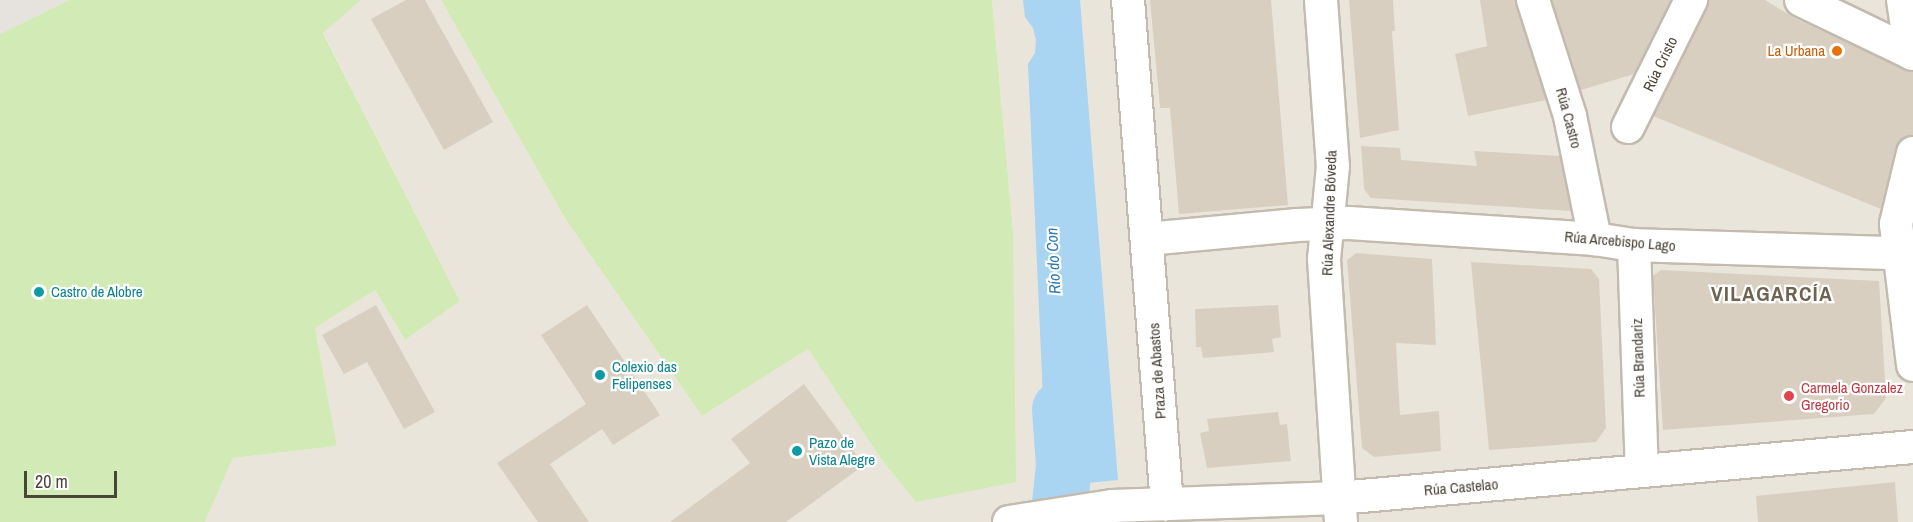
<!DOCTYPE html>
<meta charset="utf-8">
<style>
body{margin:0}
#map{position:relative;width:1913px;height:522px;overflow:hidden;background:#f6f3ec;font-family:"Archivo Narrow",sans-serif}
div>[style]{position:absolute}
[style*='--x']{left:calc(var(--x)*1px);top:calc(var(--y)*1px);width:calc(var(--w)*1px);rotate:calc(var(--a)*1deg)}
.residential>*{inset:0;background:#eae5da}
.industrial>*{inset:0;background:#e6e2dd}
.green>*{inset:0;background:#d2eab5}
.water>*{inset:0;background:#a9d4f2}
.river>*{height:56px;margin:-28px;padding:0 28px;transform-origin:28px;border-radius:28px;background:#a9d4f2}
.building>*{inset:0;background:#d8cfc1}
.roads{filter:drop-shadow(2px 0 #c2bbae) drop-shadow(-2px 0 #c2bbae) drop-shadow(0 2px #c2bbae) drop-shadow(0 -2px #c2bbae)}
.street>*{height:32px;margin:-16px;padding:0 16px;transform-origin:16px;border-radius:16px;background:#fff}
.dots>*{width:16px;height:16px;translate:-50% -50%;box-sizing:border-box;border:3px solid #fff;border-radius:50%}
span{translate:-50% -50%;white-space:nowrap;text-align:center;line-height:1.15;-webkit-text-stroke:4.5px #fff;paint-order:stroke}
.food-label{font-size:15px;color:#c56008}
.right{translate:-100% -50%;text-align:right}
.street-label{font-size:15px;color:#4b4439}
.culture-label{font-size:15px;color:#0d838f}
.left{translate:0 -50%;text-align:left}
.health-label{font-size:15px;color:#be3a42}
.water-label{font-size:16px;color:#2e7ab2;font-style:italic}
.district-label{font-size:21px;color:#6e6250;font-weight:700;letter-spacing:1.5px}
.scale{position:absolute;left:24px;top:471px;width:93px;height:27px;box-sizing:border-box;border:3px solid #4b4439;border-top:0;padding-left:8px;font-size:18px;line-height:21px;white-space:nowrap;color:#4b4439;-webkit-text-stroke:4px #fff;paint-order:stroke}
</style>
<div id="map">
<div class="residential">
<div style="clip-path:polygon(361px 0,441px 0,566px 220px,702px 416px,808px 349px,881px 459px,916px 502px,1013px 230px,992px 0,1913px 0,1913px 522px,205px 522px,233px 458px,337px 446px,315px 328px,375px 290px,405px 340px,460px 301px,323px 32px)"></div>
</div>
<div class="industrial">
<div style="clip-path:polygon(0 0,69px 0,0 34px)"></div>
</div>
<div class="green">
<div style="clip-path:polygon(69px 0,361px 0,323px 33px,460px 301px,405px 340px,375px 290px,315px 328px,337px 446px,233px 458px,205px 522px,0 522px,0 34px)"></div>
<div style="clip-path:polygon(441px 0,992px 0,1013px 230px,1016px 482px,916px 502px,881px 459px,808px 349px,702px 416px,566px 220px)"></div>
</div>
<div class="water">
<div style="clip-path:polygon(1023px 0,1080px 0,1118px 480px,1047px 487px,1028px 64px,1035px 53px,1036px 40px,1033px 28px,1025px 17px)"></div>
</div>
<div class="river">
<div style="--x:1058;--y:522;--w:56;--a:-83.9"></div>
<div style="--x:1064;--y:466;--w:57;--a:-94"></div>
</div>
<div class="building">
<div style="clip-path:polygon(406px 0,425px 0,493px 122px,444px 150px,371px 19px)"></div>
<div style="clip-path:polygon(1150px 0,1271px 0,1288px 205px,1179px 214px,1170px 108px,1160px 108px)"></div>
<div style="clip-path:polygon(1349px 0,1393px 0,1395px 31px,1392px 31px,1399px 130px,1360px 138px)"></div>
<div style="clip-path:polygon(1480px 0,1516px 0,1546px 100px,1468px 116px,1455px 54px,1487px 46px)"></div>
<div style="clip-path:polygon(1552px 0,1671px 0,1634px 74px,1581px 90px)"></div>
<div style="clip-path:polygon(1709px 0,1765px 0,1796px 19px,1913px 72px,1913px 136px,1900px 140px,1896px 148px,1881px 209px,1653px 116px)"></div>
<div style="clip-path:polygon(1361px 146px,1400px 148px,1401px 160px,1477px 166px,1474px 151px,1560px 156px,1571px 211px,1371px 198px,1364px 189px)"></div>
<div style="clip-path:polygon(1356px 253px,1432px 259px,1436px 345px,1396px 343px,1400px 415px,1439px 411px,1441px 451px,1374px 457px,1362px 448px,1347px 260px)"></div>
<div style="clip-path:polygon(1471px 262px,1591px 269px,1599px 279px,1606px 428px,1596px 442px,1489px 450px)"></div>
<div style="clip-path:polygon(1661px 270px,1879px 281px,1886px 398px,1874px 414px,1663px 430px,1653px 276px)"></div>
<div style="clip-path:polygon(376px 305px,435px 412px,404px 429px,367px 362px,344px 374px,322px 335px)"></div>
<div style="clip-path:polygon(587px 305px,660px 415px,613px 445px,602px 429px,550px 464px,589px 522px,538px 522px,497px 463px,586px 404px,541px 335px)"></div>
<div style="clip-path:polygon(1278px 305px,1281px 337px,1272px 339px,1274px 352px,1203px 358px,1201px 347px,1196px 347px,1195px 309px)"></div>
<div style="clip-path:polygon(804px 384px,864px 465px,786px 522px,670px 522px,750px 463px,731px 439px)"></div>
<div style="clip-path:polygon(1278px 412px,1280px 425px,1287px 424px,1291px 461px,1207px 468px,1200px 433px,1209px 431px,1207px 419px)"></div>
<div style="clip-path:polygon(1895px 482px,1898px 522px,1758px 522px,1756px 496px)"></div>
</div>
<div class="roads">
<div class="street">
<div style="--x:1128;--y:0;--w:506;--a:85.58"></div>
<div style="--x:1321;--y:0;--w:166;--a:85.9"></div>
<div style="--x:1333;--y:166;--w:93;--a:95.5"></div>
<div style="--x:1324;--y:259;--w:264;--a:86.3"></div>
<div style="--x:1533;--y:0;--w:122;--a:72.3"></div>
<div style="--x:1570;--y:116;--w:126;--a:78.5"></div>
<div style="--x:1801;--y:0;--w:124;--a:25.7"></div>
<div style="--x:1903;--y:0;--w:54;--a:81.4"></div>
<div style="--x:1628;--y:127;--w:142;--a:-63.6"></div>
<div style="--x:1913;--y:153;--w:73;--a:103.5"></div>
<div style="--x:1896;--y:224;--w:142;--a:83.1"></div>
<div style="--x:1147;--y:239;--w:151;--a:-5.3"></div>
<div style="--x:1297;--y:225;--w:52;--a:-2.2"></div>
<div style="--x:1349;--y:223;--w:247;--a:3.7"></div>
<div style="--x:1595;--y:239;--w:39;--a:9"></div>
<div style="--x:1634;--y:245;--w:279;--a:1.8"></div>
<div style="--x:1634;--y:245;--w:226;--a:88"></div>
<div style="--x:1009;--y:522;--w:104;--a:-8.8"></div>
<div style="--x:1112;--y:506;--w:227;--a:-2"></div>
<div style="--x:1339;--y:498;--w:576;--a:-5.08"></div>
</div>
</div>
<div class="dots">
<div style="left:1837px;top:51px;background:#e8710a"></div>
<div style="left:39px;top:292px;background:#0f9aa8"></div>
<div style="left:600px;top:375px;background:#0f9aa8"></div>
<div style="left:1789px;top:396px;background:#e0444e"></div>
<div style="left:797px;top:451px;background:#0f9aa8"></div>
</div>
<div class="food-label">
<span class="right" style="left:1825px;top:51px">La Urbana</span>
</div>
<div class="street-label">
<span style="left:1660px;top:64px;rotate:-64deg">Rúa Cristo</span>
<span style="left:1569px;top:118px;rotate:75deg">Rúa Castro</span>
<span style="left:1329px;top:213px;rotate:-88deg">Rúa Alexandre Bóveda</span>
<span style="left:1620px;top:241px;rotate:5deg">Rúa Arcebispo Lago</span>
<span style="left:1638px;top:358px;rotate:-92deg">Rúa Brandariz</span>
<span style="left:1157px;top:371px;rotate:-94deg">Praza de Abastos</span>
<span style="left:1461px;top:487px;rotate:-5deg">Rúa Castelao</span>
</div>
<div class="culture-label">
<span class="left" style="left:51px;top:292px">Castro de Alobre</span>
<span class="left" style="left:612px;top:375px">Colexio das<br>Felipenses</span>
<span class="left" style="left:809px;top:451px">Pazo de<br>Vista Alegre</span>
</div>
<div class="health-label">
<span class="left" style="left:1801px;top:396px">Carmela Gonzalez<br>Gregorio</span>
</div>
<div class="water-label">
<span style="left:1053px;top:261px;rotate:-93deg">Río do Con</span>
</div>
<div class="district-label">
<span style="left:1772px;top:294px">VILAGARCÍA</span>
</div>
<div class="scale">20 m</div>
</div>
